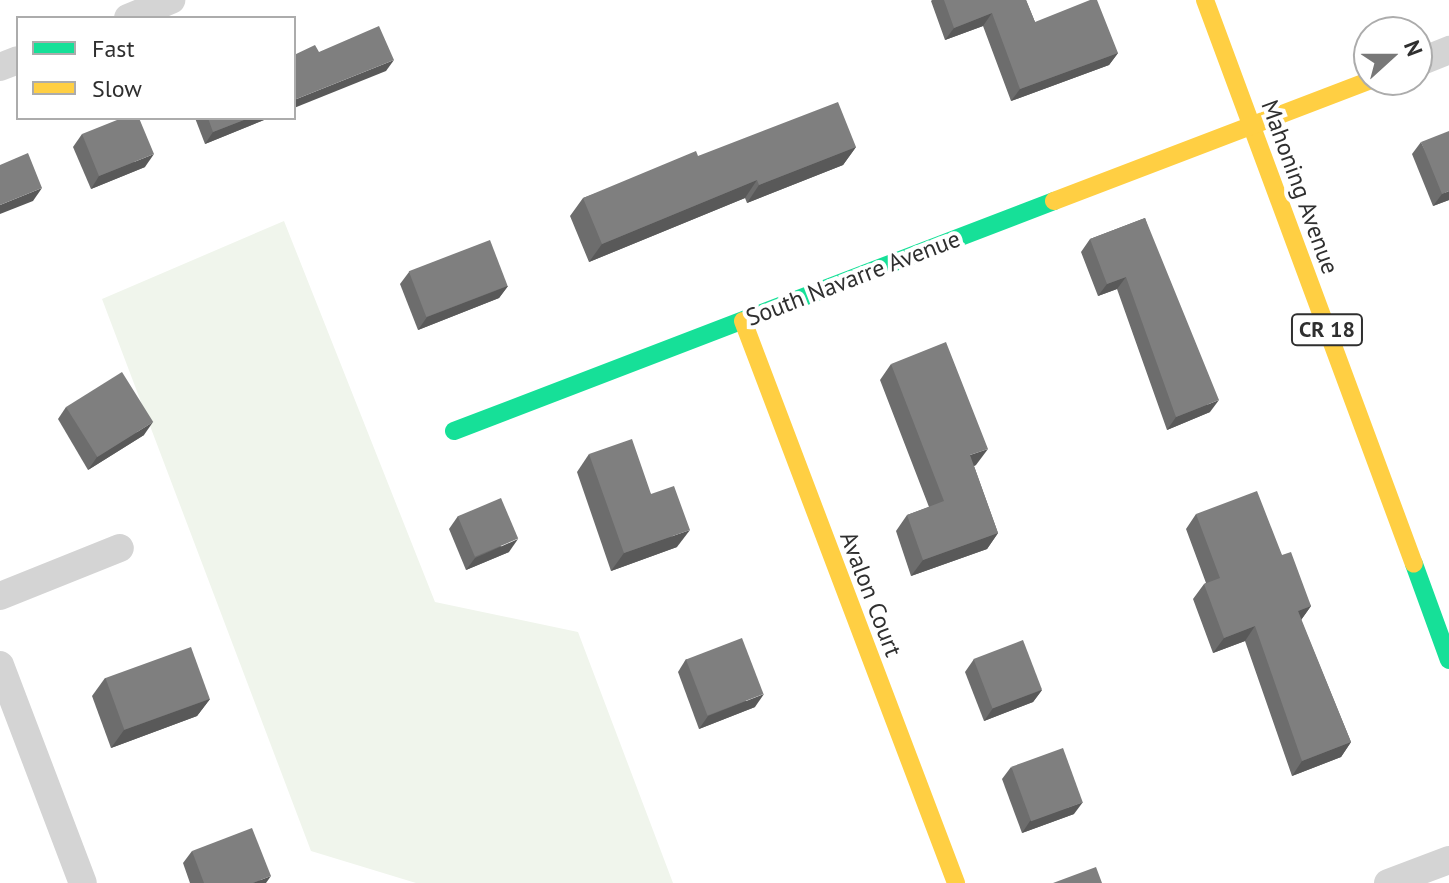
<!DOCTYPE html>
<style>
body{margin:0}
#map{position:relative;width:1449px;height:883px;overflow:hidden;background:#fff;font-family:"PT Sans",sans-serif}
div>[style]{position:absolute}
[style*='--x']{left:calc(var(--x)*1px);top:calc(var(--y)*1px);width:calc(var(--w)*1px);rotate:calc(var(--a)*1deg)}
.green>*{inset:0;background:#f0f5ec}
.street>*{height:28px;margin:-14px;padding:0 14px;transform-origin:14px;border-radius:14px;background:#d4d4d4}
.fast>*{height:18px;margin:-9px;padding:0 9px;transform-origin:9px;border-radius:9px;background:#16e098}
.slow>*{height:18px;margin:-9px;padding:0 9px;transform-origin:9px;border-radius:9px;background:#ffcf43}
.wall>*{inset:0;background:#6d6d6d}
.shaded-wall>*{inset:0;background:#595959}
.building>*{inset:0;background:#7f7f7f;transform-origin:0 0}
span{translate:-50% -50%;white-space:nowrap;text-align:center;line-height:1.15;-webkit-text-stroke:8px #fff;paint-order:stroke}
.shield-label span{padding:2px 6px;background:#fff;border:2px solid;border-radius:6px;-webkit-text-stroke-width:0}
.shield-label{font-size:22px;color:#2f2f2f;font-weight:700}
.street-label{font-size:24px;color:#2f2f2f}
.legend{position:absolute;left:16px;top:16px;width:280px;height:104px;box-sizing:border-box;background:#fff;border:2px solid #acacac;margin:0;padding:10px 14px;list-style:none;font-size:24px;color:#2f2f2f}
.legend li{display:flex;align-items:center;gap:16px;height:40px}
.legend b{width:40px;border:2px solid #acacac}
.north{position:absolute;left:1353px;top:16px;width:80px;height:80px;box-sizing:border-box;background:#fff;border:2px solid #acacac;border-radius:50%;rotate:69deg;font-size:22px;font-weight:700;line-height:32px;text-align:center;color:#2f2f2f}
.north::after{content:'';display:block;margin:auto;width:28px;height:36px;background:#787878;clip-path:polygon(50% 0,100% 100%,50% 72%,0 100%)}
</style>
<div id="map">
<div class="green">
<div style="clip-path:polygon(284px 221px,435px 602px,578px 632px,673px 883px,416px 883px,311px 851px,102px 299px)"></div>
</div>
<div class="street">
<div style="--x:128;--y:18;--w:47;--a:-22.7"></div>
<div style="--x:1417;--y:63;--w:35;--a:-22"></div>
<div style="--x:0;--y:67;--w:19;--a:-21"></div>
<div style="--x:0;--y:596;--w:129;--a:-21.8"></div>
<div style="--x:0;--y:665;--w:233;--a:69.2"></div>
<div style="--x:1388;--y:883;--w:65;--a:-20.7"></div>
</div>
<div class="fast">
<div style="--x:454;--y:431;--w:643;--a:-20.97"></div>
<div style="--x:1414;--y:564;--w:102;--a:70"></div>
</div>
<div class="slow">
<div style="--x:1205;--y:0;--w:601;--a:69.67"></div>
<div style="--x:1054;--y:201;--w:339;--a:-20.9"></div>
<div style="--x:743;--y:321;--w:601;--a:69.24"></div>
</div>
<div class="wall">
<div style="clip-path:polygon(932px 0,1026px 0,1035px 22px,1118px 53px,1109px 65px,1011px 101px,983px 26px,945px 40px,931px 1px)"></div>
<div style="clip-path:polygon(195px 118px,269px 118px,205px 144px)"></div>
<div style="clip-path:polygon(82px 134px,145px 167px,91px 189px,73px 147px)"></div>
<div style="clip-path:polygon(1421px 142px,1449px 200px,1433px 206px,1412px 154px)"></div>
<div style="clip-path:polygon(856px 147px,843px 165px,747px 203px,745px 198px,589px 262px,570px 216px,583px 198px,698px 156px)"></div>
<div style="clip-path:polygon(1145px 218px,1210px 412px,1167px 430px,1117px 289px,1098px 296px,1081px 252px,1090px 239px)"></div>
<div style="clip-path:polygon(409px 272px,508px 286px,499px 298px,418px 330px,400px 284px)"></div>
<div style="clip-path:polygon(891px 364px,976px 465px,974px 466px,998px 533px,987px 549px,911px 576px,896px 531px,907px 515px,929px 507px,880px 380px)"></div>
<div style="clip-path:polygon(66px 407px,144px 435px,88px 470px,58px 419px)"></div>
<div style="clip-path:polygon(589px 454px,651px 494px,677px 547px,611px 571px,577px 472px)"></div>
<div style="clip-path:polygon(1196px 514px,1282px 555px,1311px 606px,1301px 620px,1351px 742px,1341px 757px,1292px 776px,1245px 641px,1213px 653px,1193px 599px,1204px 584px,1206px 583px,1186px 529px)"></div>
<div style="clip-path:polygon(458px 516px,509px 552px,466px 570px,449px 529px)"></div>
<div style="clip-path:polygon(686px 659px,755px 707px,699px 729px,678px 672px)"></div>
<div style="clip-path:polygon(974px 659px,1042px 690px,1033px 702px,984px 721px,965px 672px)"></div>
<div style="clip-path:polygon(105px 678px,210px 699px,197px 716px,111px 748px,92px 696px)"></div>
<div style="clip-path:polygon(1011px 767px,1074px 814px,1022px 833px,1002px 779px)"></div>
<div style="clip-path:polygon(192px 851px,266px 883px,190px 883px,183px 863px)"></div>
</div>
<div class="shaded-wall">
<div style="clip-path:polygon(992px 13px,983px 26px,945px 40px,954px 28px)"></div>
<div style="clip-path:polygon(1118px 53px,1109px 65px,1011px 101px,1020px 89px)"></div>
<div style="clip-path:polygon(394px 60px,386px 71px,294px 108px,294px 100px)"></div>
<div style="clip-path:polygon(249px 118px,269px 118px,205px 144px,213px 132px)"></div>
<div style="clip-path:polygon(856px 147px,843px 165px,747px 203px,759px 185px)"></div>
<div style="clip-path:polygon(154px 154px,145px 167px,91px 189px,99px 176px)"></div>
<div style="clip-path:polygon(757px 180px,745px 198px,589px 262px,602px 244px)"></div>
<div style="clip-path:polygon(42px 188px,33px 201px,0 214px,0 205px)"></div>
<div style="clip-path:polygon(1449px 191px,1449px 200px,1433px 206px,1442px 194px)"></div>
<div style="clip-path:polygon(1126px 277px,1117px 289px,1098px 296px,1107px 284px)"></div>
<div style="clip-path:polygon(508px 286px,499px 298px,418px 330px,427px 317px)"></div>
<div style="clip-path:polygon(1219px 400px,1210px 412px,1167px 430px,1176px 417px)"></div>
<div style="clip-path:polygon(153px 422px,144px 435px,88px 470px,97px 457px)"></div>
<div style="clip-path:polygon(988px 449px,976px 465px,959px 471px,970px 455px)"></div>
<div style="clip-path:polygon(690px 530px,677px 547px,611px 571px,624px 553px)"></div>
<div style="clip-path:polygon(998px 533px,987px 549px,911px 576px,923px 560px)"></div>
<div style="clip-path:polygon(518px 539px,509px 552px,466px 570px,475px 558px)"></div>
<div style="clip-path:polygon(1311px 606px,1301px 620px,1298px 611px)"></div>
<div style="clip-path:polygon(1255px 626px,1245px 641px,1213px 653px,1224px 638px)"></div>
<div style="clip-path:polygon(1042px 690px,1033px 702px,984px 721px,993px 708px)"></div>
<div style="clip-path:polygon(764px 694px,755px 707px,699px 729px,708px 716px)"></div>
<div style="clip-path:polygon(210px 699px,197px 716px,111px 748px,124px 730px)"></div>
<div style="clip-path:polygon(1351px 742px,1341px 757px,1292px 776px,1302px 761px)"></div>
<div style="clip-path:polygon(1083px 802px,1074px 814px,1022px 833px,1030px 821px)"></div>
<div style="clip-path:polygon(271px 876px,266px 883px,253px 883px)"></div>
</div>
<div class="building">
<div style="clip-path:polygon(944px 0,1026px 0,1035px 22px,1090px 0,1097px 0,1118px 53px,1020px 89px,992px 13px,954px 28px)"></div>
<div style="clip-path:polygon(379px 26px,394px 60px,294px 100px,294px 55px,315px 45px,319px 52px)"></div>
<div style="clip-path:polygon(838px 102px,856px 147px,759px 185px,757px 180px,602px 244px,583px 198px,696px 151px,698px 156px)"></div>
<div style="clip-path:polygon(122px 118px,139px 118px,154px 154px,99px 176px,82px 134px)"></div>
<div style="clip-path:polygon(208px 118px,249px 118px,213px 132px)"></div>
<div style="clip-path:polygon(1449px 131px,1449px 191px,1442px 194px,1421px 142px)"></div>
<div style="clip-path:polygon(28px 153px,42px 188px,0 205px,0 165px)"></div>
<div style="clip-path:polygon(1145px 218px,1219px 400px,1176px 417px,1126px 277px,1107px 284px,1090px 239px)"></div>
<div style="left:490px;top:240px;width:49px;height:87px;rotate:69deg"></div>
<div style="clip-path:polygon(946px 342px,988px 449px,970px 455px,998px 533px,923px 560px,907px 515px,944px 501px,891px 364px)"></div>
<div style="left:122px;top:372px;width:59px;height:66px;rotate:58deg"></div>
<div style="clip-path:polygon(632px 439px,651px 494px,674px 486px,690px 530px,624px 553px,589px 454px)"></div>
<div style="clip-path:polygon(1257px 491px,1282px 555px,1291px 552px,1311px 606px,1298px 611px,1351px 742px,1302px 761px,1255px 626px,1224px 638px,1204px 584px,1220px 578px,1196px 514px)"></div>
<div style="left:501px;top:498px;width:44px;height:47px;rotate:67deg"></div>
<div style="left:742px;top:638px;width:60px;height:60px;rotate:69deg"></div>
<div style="left:1023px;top:640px;width:53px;height:53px;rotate:69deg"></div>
<div style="left:191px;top:647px;width:55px;height:91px;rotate:70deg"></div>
<div style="left:1063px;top:748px;width:58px;height:55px;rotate:70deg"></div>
<div style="clip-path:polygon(252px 828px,271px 876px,253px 883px,204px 883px,192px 851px)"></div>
<div style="clip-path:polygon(1096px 867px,1102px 883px,1053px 883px)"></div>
</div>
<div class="shield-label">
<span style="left:1327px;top:330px">CR 18</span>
</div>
<div class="street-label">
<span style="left:1300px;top:187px;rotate:70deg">Mahoning Avenue</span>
<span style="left:853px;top:278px;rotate:-21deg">South Navarre Avenue</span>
<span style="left:871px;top:594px;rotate:69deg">Avalon Court</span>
</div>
<ul class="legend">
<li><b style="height:10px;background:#16e098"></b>Fast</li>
<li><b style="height:10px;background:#ffcf43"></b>Slow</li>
</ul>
<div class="north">N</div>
</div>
